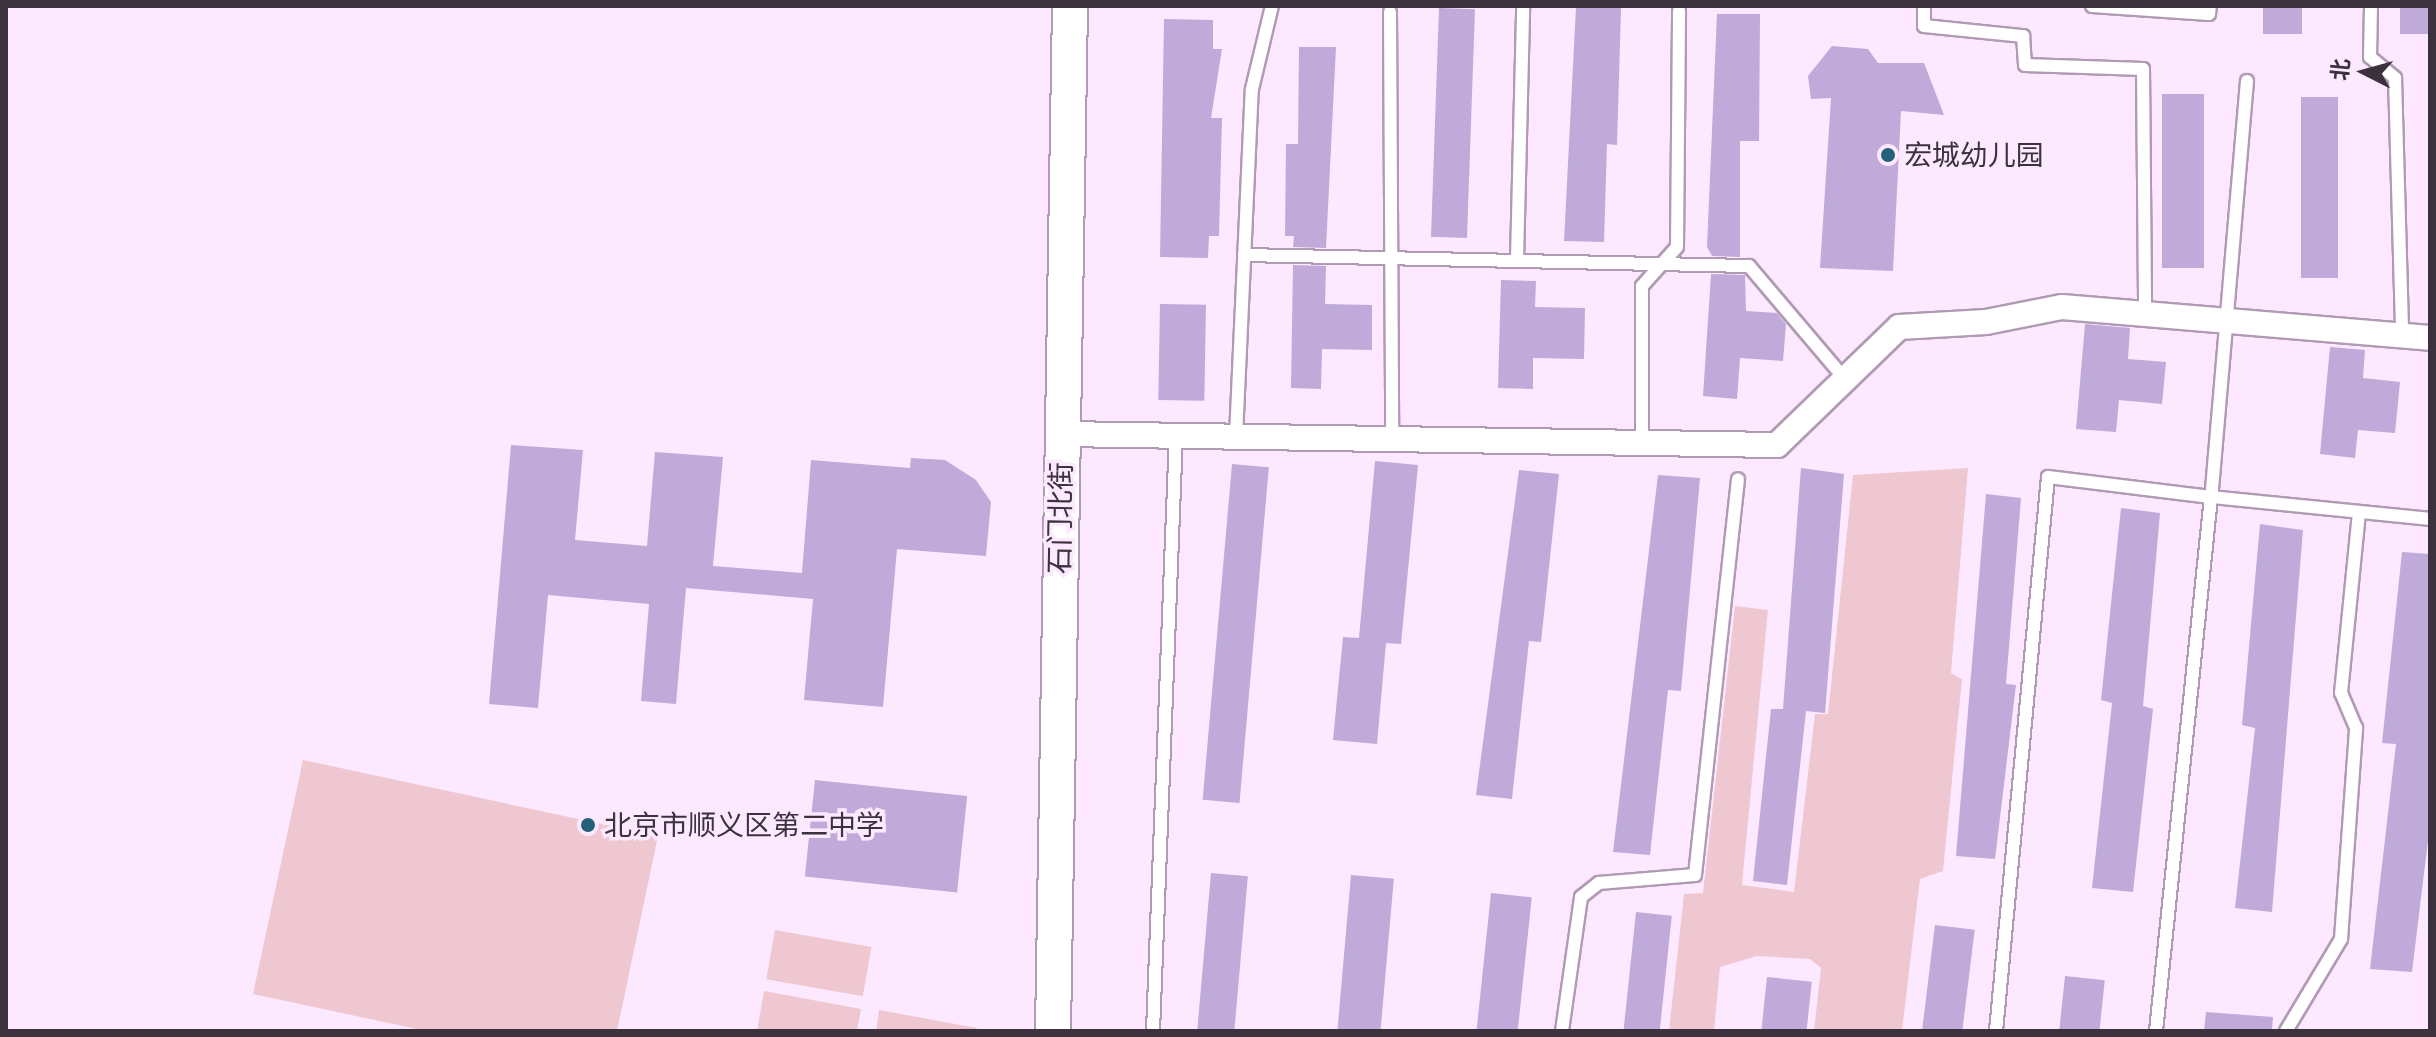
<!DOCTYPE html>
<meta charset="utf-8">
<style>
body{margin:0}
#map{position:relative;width:2436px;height:1037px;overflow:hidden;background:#fde9ff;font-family:"Titillium Web","Noto Sans SC",sans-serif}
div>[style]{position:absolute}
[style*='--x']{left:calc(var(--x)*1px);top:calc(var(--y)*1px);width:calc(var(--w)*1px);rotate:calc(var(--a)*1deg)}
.green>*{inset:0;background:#efc7d0;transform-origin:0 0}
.building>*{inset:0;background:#bfaad9;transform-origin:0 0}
.roads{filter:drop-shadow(2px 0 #b19ab3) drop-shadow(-2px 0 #b19ab3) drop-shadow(0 2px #b19ab3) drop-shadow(0 -2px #b19ab3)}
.lane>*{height:12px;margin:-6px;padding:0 6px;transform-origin:6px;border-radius:6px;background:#fff}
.street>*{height:24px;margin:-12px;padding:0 12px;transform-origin:12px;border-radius:12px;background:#fff}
.secondary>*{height:34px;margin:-17px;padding:0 17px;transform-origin:17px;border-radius:17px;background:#fff}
.dots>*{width:22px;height:22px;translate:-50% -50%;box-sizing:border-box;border:4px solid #fde9ff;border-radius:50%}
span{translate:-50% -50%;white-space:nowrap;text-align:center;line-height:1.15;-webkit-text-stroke:7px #fde9ff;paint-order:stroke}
.poi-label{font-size:28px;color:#3c323d}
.left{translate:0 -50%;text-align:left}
.street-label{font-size:28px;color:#3c323d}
.frame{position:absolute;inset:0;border:8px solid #3c323d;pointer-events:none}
.north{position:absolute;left:2324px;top:32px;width:80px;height:80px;-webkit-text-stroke:6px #fde9ff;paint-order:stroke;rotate:276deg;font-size:22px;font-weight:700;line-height:32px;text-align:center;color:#3c323d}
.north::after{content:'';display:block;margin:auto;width:28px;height:36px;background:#3c323d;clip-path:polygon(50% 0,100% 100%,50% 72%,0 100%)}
</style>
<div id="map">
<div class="green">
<div style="clip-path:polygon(1968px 468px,1951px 673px,1962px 679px,1943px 871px,1920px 879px,1902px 1031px,1814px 1031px,1821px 968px,1810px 959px,1757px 956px,1720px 967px,1714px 1031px,1669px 1031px,1684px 894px,1703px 893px,1735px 606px,1768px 610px,1742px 885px,1794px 892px,1815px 714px,1828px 714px,1853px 475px)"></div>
<div style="clip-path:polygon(303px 760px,658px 836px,617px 1031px,426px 1031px,253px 994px)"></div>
<div style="left:775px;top:930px;width:98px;height:50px;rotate:10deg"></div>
<div style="clip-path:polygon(764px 991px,861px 1009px,857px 1031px,757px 1031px)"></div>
<div style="clip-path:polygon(879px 1010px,977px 1028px,976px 1031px,876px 1031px)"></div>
</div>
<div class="building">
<div style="left:2263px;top:6px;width:39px;height:28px"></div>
<div style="left:2400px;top:6px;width:30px;height:28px"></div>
<div style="clip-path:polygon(1576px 7px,1621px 8px,1617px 145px,1607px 144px,1604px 242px,1564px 241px)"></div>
<div style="left:1439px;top:8px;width:36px;height:229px;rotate:2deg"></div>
<div style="clip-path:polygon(1717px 14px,1760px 14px,1759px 141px,1740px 141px,1740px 257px,1712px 256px,1707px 247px)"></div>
<div style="clip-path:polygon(1164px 19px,1213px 20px,1213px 49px,1222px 49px,1211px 118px,1222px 118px,1219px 236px,1209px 236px,1208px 258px,1160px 257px)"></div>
<div style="clip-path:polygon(1832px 46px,1868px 49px,1878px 63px,1924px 63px,1944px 115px,1901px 111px,1893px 271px,1820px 268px,1831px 98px,1811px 99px,1808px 76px)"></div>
<div style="clip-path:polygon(1299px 47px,1336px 47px,1326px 248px,1293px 247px,1294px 236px,1285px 236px,1286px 144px,1298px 144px)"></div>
<div style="left:2162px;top:94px;width:42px;height:174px"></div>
<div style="left:2301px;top:97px;width:37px;height:181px"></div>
<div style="clip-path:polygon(1293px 265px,1326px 266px,1325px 304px,1372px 305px,1372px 350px,1322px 349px,1321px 389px,1291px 388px)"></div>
<div style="clip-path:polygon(1711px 274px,1745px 275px,1746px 311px,1777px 313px,1786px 324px,1783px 361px,1740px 358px,1737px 399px,1703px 396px)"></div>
<div style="clip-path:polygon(1501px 280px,1536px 281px,1535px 307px,1585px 308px,1584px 359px,1533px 358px,1533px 389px,1498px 388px)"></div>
<div style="left:1160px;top:304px;width:46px;height:96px;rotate:1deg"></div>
<div style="clip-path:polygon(2085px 324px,2130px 328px,2128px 359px,2166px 362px,2162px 404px,2119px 400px,2116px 432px,2076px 429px)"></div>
<div style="clip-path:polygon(2330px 347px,2365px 350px,2363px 378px,2400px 382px,2395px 433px,2358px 430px,2355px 458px,2320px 454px)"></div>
<div style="clip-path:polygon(511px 445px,583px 450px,575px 540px,647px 546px,655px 452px,723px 457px,713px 566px,802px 573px,811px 460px,910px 468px,911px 458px,945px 460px,976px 480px,991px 502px,986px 556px,897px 549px,883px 707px,804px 700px,813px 599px,686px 588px,676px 704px,641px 701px,649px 604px,548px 595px,538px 708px,489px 704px)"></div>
<div style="clip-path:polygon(1375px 461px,1418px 465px,1401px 644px,1386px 643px,1377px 744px,1333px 740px,1343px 637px,1359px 638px)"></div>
<div style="left:1232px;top:464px;width:37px;height:337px;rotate:5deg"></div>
<div style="clip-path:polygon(1801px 468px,1844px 474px,1825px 713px,1806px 711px,1787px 885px,1753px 881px,1771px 709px,1783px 709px)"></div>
<div style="clip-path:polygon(1519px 470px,1559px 474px,1541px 642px,1529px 641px,1512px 799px,1476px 795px)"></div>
<div style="clip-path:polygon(1658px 475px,1700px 478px,1681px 691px,1668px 690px,1650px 855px,1613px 852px)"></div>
<div style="clip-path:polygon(1986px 494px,2021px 498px,2006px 684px,2016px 685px,1995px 859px,1956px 856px)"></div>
<div style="clip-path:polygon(2121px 508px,2160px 513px,2143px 706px,2153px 709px,2133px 892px,2092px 888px,2112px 703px,2101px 700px)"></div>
<div style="clip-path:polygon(2260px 524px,2303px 530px,2272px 912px,2235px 908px,2255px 728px,2242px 725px)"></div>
<div style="clip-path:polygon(2402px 552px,2430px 554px,2430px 824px,2412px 972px,2370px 969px,2396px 744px,2382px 743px)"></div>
<div style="left:815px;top:780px;width:153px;height:97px;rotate:6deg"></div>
<div style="left:1211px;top:873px;width:37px;height:159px;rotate:5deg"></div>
<div style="left:1351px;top:875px;width:43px;height:157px;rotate:5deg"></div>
<div style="left:1491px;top:893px;width:41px;height:139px;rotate:6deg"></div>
<div style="left:1636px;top:912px;width:36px;height:120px;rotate:6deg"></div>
<div style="left:1935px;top:925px;width:40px;height:107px;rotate:7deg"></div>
<div style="left:2065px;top:976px;width:40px;height:55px;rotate:6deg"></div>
<div style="left:1767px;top:977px;width:45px;height:54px;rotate:6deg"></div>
<div style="clip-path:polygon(2206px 1012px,2273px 1017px,2272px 1031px,2204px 1031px)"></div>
</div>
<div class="roads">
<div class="lane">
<div style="--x:1924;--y:6;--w:20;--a:90"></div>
<div style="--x:1924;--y:26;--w:100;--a:5.8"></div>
<div style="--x:2023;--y:36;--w:29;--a:86"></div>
<div style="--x:2025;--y:65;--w:118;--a:1.9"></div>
<div style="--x:2143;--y:69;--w:245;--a:89.5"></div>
<div style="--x:2092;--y:6;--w:117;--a:3.9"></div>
<div style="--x:2209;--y:14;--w:8;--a:-83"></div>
<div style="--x:2371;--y:6;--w:51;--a:91.1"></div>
<div style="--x:2370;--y:57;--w:33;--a:40"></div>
<div style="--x:2395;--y:78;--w:257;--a:88.4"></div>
<div style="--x:1390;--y:12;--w:427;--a:89.7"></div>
<div style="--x:2247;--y:81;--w:418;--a:94.9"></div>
<div style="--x:2211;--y:497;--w:220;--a:5.7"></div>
<div style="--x:1244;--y:255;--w:505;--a:1.25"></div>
<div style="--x:1749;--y:266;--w:148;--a:49.7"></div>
<div style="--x:1517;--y:260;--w:254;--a:-88.6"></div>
<div style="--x:1236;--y:437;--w:348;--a:-87.4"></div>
<div style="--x:1252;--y:89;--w:85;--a:-76.5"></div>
<div style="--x:1642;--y:442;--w:156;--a:-90"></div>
<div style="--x:1642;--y:286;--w:52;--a:-48.1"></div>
<div style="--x:1677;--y:247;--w:236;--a:-89.5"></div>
<div style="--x:1153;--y:1031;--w:595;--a:-87.79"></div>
<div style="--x:1562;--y:1031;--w:135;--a:-81.9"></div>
<div style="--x:1581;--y:897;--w:23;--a:-38"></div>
<div style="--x:1599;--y:883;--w:96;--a:-4.8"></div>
<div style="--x:1695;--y:875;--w:398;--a:-83.8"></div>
<div style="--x:1996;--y:1031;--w:556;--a:-84.64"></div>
<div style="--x:2048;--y:477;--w:164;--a:7"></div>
<div style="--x:2211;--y:497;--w:537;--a:95.88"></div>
<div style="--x:2286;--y:1031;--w:107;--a:-59.1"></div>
<div style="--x:2341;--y:939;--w:212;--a:-85.9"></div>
<div style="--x:2356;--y:728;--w:38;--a:-113"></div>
<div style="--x:2341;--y:693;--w:182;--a:-84.3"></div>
</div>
<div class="street">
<div style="--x:1061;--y:434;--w:716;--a:0.88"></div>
<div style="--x:1777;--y:445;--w:170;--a:-44"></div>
<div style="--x:1899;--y:327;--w:87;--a:-3.3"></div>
<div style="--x:1986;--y:322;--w:77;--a:-11.2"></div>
<div style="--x:2062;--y:307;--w:369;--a:4.8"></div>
</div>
<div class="secondary">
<div style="--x:1053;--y:1031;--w:1025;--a:-89.05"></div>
</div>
</div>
<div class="dots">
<div style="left:1888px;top:155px;background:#246078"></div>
<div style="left:588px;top:825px;background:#246078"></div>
</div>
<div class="poi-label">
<span class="left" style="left:1904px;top:155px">宏城幼儿园</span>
<span class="left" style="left:604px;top:825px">北京市顺义区第二中学</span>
</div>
<div class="street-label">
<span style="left:1060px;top:518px;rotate:-89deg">石门北街</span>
</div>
<div class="frame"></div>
<div class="north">北</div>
</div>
